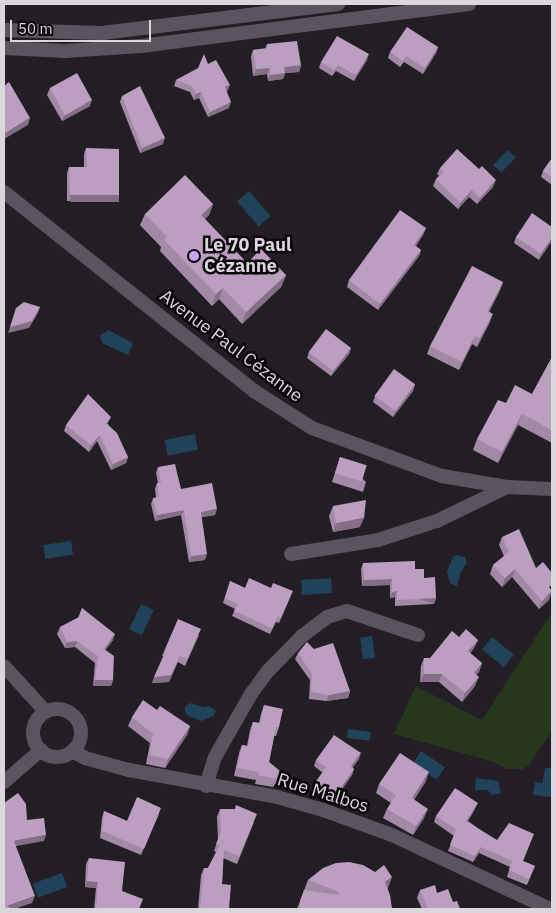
<!DOCTYPE html>
<meta charset="utf-8">
<style>
body{margin:0}
#map{position:relative;width:556px;height:913px;overflow:hidden;background:#231d26;font-family:"IBM Plex Sans",sans-serif}
div>[style]{position:absolute}
[style*='--x']{left:calc(var(--x)*1px);top:calc(var(--y)*1px);width:calc(var(--w)*1px);rotate:calc(var(--a)*1deg)}
.green>*{inset:0;background:#26371c}
.water>*{inset:0;background:#20435a;transform-origin:0 0}
.minor>*{height:14px;margin:-7px;padding:0 7px;transform-origin:7px;border-radius:7px;background:#5b545f}
.minor>.ring{margin:-7px;padding:0;box-sizing:content-box;background:none;border:14px solid #5b545f;border-radius:50%}
.tertiary>*{height:14px;margin:-7px;padding:0 7px;transform-origin:7px;border-radius:7px;background:#5b545f}
.wall>*{inset:0;background:#a289a5}
.shaded-wall>*{inset:0;background:#846f86;transform-origin:0 0}
.building>*{inset:0;background:#bc9fc0;transform-origin:0 0}
.dots>*{width:14px;height:14px;translate:-50% -50%;box-sizing:border-box;border:2px solid #0b080c;border-radius:50%}
span{translate:-50% -50%;white-space:nowrap;text-align:center;line-height:1.15;-webkit-text-stroke:5px #0b080c;paint-order:stroke}
.poi-label{font-size:18px;color:#dad6dc;font-weight:700}
.left{translate:0 -50%;text-align:left}
.street-label{font-size:18px;color:#dad6dc}
.frame{position:absolute;inset:0;border:5px solid #dad6dc;pointer-events:none}
.scale{position:absolute;left:10px;top:20px;width:141px;height:22px;box-sizing:border-box;border:2px solid #dad6dc;border-top:0;padding-left:6px;font-size:15px;line-height:18px;white-space:nowrap;color:#dad6dc;-webkit-text-stroke:4px #0b080c;paint-order:stroke}
</style>
<div id="map">
<div class="green">
<div style="clip-path:polygon(552px 612px,552px 731px,528px 766px,523px 769px,507px 769px,494px 762px,394px 734px,416px 686px,482px 720px)"></div>
</div>
<div class="water">
<div style="left:508px;top:150px;width:11px;height:21px;rotate:45deg"></div>
<div style="left:249px;top:191px;width:33px;height:16px;rotate:49deg"></div>
<div style="clip-path:polygon(108px 330px,133px 343px,128px 355px,102px 343px,100px 336px)"></div>
<div style="left:195px;top:434px;width:16px;height:31px;rotate:79deg"></div>
<div style="left:71px;top:541px;width:14px;height:28px;rotate:82deg"></div>
<div style="clip-path:polygon(457px 555px,465px 557px,467px 563px,461px 572px,457px 586px,450px 583px,447px 572px,453px 557px)"></div>
<div style="left:331px;top:578px;width:15px;height:30px;rotate:86deg"></div>
<div style="left:141px;top:604px;width:14px;height:28px;rotate:25deg"></div>
<div style="left:372px;top:636px;width:22px;height:12px;rotate:82deg"></div>
<div style="left:492px;top:637px;width:28px;height:16px;rotate:39deg"></div>
<div style="clip-path:polygon(190px 703px,203px 707px,209px 706px,216px 711px,213px 716px,201px 721px,188px 716px,185px 712px,185px 707px)"></div>
<div style="left:348px;top:729px;width:23px;height:9px;rotate:7deg"></div>
<div style="left:421px;top:751px;width:29px;height:15px;rotate:34deg"></div>
<div style="clip-path:polygon(545px 768px,552px 768px,552px 797px,533px 795px,535px 782px,542px 783px)"></div>
<div style="clip-path:polygon(476px 778px,498px 781px,501px 793px,491px 795px,488px 790px,475px 790px)"></div>
<div style="left:62px;top:873px;width:15px;height:31px;rotate:70deg"></div>
</div>
<div class="minor">
<div style="--x:4;--y:192;--w:320;--a:38.5"></div>
<div style="--x:254;--y:391;--w:69;--a:32.5"></div>
<div style="--x:312;--y:428;--w:139;--a:20.3"></div>
<div style="--x:442;--y:476;--w:66;--a:9.6"></div>
<div style="--x:507;--y:487;--w:45;--a:2.5"></div>
<div style="--x:291;--y:554;--w:88;--a:-9.1"></div>
<div style="--x:378;--y:540;--w:62;--a:-17.9"></div>
<div style="--x:437;--y:521;--w:78;--a:-25.9"></div>
<div style="--x:4;--y:666;--w:62;--a:47.6"></div>
<div class="ring" style="left:33px;top:709px;width:34px;height:34px"></div>
<div style="--x:72;--y:751;--w:15;--a:28"></div>
<div style="--x:85;--y:758;--w:46;--a:15.3"></div>
<div style="--x:129;--y:770;--w:150;--a:10.3"></div>
<div style="--x:277;--y:797;--w:48;--a:15.8"></div>
<div style="--x:323;--y:810;--w:73;--a:19.9"></div>
<div style="--x:392;--y:835;--w:174;--a:25.1"></div>
<div style="--x:4;--y:782;--w:49;--a:-40.9"></div>
<div style="--x:206;--y:786;--w:30;--a:-73"></div>
<div style="--x:215;--y:757;--w:73;--a:-60.3"></div>
<div style="--x:251;--y:694;--w:29;--a:-54"></div>
<div style="--x:268;--y:671;--w:49;--a:-45.8"></div>
<div style="--x:302;--y:636;--w:31;--a:-37"></div>
<div style="--x:327;--y:617;--w:21;--a:-17"></div>
<div style="--x:347;--y:611;--w:75;--a:18.7"></div>
</div>
<div class="tertiary">
<div style="--x:4;--y:30;--w:98;--a:1.8"></div>
<div style="--x:102;--y:33;--w:238;--a:-7"></div>
<div style="--x:4;--y:48;--w:61;--a:2.8"></div>
<div style="--x:65;--y:51;--w:76;--a:-3.8"></div>
<div style="--x:141;--y:46;--w:331;--a:-7.3"></div>
</div>
<div class="wall">
<div style="clip-path:polygon(267px 44px,301px 65px,299px 72px,285px 73px,283px 79px,268px 81px,267px 74px,253px 76px,251px 56px,253px 50px,265px 49px)"></div>
<div style="clip-path:polygon(438px 47px,436px 53px,423px 74px,404px 62px,400px 67px,388px 58px,390px 52px)"></div>
<div style="clip-path:polygon(367px 60px,354px 81px,336px 71px,332px 76px,319px 68px,321px 62px)"></div>
<div style="clip-path:polygon(208px 64px,228px 90px,226px 91px,229px 108px,208px 117px,199px 98px,194px 100px,190px 92px,174px 86px,176px 80px)"></div>
<div style="clip-path:polygon(50px 88px,90px 106px,62px 121px,47px 95px)"></div>
<div style="clip-path:polygon(122px 96px,163px 144px,140px 153px,120px 102px)"></div>
<div style="clip-path:polygon(86px 148px,116px 201px,67px 201px,67px 173px,69px 167px,84px 167px,84px 154px)"></div>
<div style="clip-path:polygon(552px 158px,552px 185px,541px 177px,543px 171px)"></div>
<div style="clip-path:polygon(440px 168px,493px 187px,477px 204px,469px 197px,458px 209px,433px 186px,436px 179px,439px 176px,437px 174px)"></div>
<div style="clip-path:polygon(213px 204px,209px 215px,205px 219px,247px 263px,286px 275px,281px 287px,242px 324px,219px 299px,212px 306px,160px 251px,161px 247px,140px 225px,145px 214px)"></div>
<div style="clip-path:polygon(552px 227px,539px 260px,514px 243px,516px 237px)"></div>
<div style="clip-path:polygon(426px 228px,423px 235px,416px 246px,421px 250px,419px 256px,378px 310px,347px 287px,349px 280px)"></div>
<div style="clip-path:polygon(503px 282px,500px 290px,489px 312px,490px 322px,477px 347px,472px 344px,459px 370px,427px 354px,430px 346px)"></div>
<div style="clip-path:polygon(351px 348px,349px 354px,331px 376px,307px 358px,309px 352px)"></div>
<div style="clip-path:polygon(552px 357px,552px 443px,518px 425px,498px 463px,473px 450px,477px 439px,506px 403px,532px 394px)"></div>
<div style="clip-path:polygon(415px 384px,413px 391px,393px 417px,373px 402px,375px 396px)"></div>
<div style="clip-path:polygon(108px 424px,128px 457px,126px 463px,111px 470px,97px 441px,89px 452px,64px 431px,66px 425px)"></div>
<div style="clip-path:polygon(340px 457px,366px 482px,363px 492px,332px 482px)"></div>
<div style="clip-path:polygon(158px 467px,181px 489px,215px 515px,201px 517px,205px 560px,189px 562px,181px 515px,155px 521px,151px 504px,153px 498px,156px 498px,155px 489px,157px 483px,158px 483px,156px 473px)"></div>
<div style="clip-path:polygon(333px 506px,360px 527px,333px 532px,329px 516px)"></div>
<div style="clip-path:polygon(502px 537px,549px 600px,539px 609px,512px 577px,502px 587px,490px 574px,493px 565px,504px 556px,499px 545px)"></div>
<div style="clip-path:polygon(363px 563px,415px 569px,424px 578px,436px 598px,434px 604px,395px 606px,395px 597px,390px 598px,390px 585px,362px 586px,361px 569px)"></div>
<div style="clip-path:polygon(230px 581px,245px 588px,290px 597px,279px 623px,276px 622px,270px 634px,232px 616px,235px 609px,223px 603px)"></div>
<div style="clip-path:polygon(82px 608px,113px 640px,105px 650px,113px 680px,111px 686px,93px 686px,95px 663px,75px 647px,65px 648px,57px 634px,60px 627px,78px 618px)"></div>
<div style="clip-path:polygon(199px 635px,185px 666px,178px 662px,169px 682px,152px 683px,164px 656px,162px 656px,165px 649px)"></div>
<div style="clip-path:polygon(459px 637px,478px 640px,474px 648px,470px 653px,482px 663px,479px 672px,476px 675px,475px 686px,462px 702px,439px 682px,420px 682px,421px 666px,424px 658px,430px 658px)"></div>
<div style="clip-path:polygon(298px 653px,350px 691px,348px 698px,326px 701px,309px 699px,310px 680px,295px 659px)"></div>
<div style="clip-path:polygon(264px 705px,279px 727px,276px 736px,274px 736px,269px 762px,287px 777px,284px 786px,275px 784px,273px 787px,255px 784px,256px 780px,234px 776px,239px 753px,242px 745px,247px 746px,250px 730px,253px 722px,259px 723px,261px 714px)"></div>
<div style="clip-path:polygon(157px 710px,190px 726px,187px 735px,165px 768px,146px 764px,150px 743px,128px 726px,132px 717px)"></div>
<div style="clip-path:polygon(359px 759px,352px 767px,354px 769px,352px 775px,333px 802px,313px 790px,315px 783px,323px 773px,314px 766px,316px 760px)"></div>
<div style="clip-path:polygon(426px 781px,414px 800px,424px 818px,413px 835px,383px 818px,387px 809px,391px 803px,376px 793px,379px 784px)"></div>
<div style="clip-path:polygon(220px 809px,254px 822px,237px 864px,223px 858px,222px 884px,229px 909px,198px 909px,201px 875px,204px 868px,208px 868px,216px 852px,214px 851px,218px 839px,217px 817px)"></div>
<div style="clip-path:polygon(475px 809px,468px 821px,523px 861px,535px 866px,527px 885px,507px 877px,510px 867px,479px 853px,473px 862px,448px 851px,454px 836px,434px 822px,436px 816px)"></div>
<div style="clip-path:polygon(104px 811px,127px 821px,159px 814px,141px 855px,100px 838px,102px 818px)"></div>
<div style="clip-path:polygon(89px 858px,122px 891px,139px 909px,94px 909px,96px 888px,85px 887px,86px 864px)"></div>
<div style="clip-path:polygon(308px 880px,388px 888px,387px 889px,392px 909px,297px 909px)"></div>
<div style="clip-path:polygon(420px 890px,437px 893px,453px 902px,460px 909px,422px 909px,417px 898px)"></div>
</div>
<div class="shaded-wall">
<div style="clip-path:polygon(438px 47px,436px 53px,423px 74px,425px 68px)"></div>
<div style="clip-path:polygon(369px 54px,367px 60px,354px 81px,356px 75px)"></div>
<div style="clip-path:polygon(301px 65px,299px 72px,285px 73px,283px 79px,268px 81px,270px 75px,284px 67px)"></div>
<div style="clip-path:polygon(270px 68px,267px 74px,253px 76px,256px 69px)"></div>
<div style="clip-path:polygon(230px 85px,228px 90px,222px 93px,225px 87px)"></div>
<div style="clip-path:polygon(201px 92px,199px 98px,194px 100px,196px 94px)"></div>
<div style="clip-path:polygon(92px 100px,90px 106px,62px 121px,65px 115px)"></div>
<div style="clip-path:polygon(231px 102px,229px 108px,208px 117px,210px 112px)"></div>
<div style="clip-path:polygon(30px 118px,28px 125px,4px 139px,4px 134px)"></div>
<div style="clip-path:polygon(165px 138px,163px 144px,140px 153px,142px 148px)"></div>
<div style="clip-path:polygon(496px 180px,493px 187px,477px 204px,480px 198px)"></div>
<div style="clip-path:polygon(472px 190px,469px 197px,458px 209px,460px 203px)"></div>
<div style="left:70px;top:195px;width:49px;height:7px"></div>
<div style="clip-path:polygon(213px 204px,209px 215px,197px 227px,201px 215px)"></div>
<div style="clip-path:polygon(426px 228px,423px 235px,412px 251px,414px 245px)"></div>
<div style="clip-path:polygon(552px 238px,552px 241px,539px 260px,541px 254px)"></div>
<div style="clip-path:polygon(421px 250px,419px 256px,378px 310px,380px 304px)"></div>
<div style="clip-path:polygon(286px 275px,281px 287px,242px 324px,246px 312px)"></div>
<div style="clip-path:polygon(503px 282px,500px 290px,485px 320px,488px 311px)"></div>
<div style="clip-path:polygon(223px 288px,219px 299px,212px 306px,216px 294px)"></div>
<div style="clip-path:polygon(40px 307px,38px 313px,29px 328px,8px 333px,10px 327px)"></div>
<div style="clip-path:polygon(493px 314px,490px 322px,477px 347px,480px 338px)"></div>
<div style="clip-path:polygon(475px 336px,472px 344px,459px 370px,462px 362px)"></div>
<div style="clip-path:polygon(351px 348px,349px 354px,331px 376px,334px 370px)"></div>
<div style="clip-path:polygon(415px 384px,413px 391px,393px 417px,395px 411px)"></div>
<div style="clip-path:polygon(522px 414px,518px 425px,498px 463px,502px 452px)"></div>
<div style="clip-path:polygon(100px 435px,97px 441px,89px 452px,91px 445px)"></div>
<div style="clip-path:polygon(128px 457px,126px 463px,111px 470px,113px 464px)"></div>
<div style="clip-path:polygon(217px 509px,215px 515px,198px 518px,201px 512px)"></div>
<div style="clip-path:polygon(184px 510px,181px 515px,155px 521px,157px 515px)"></div>
<div style="clip-path:polygon(364px 518px,360px 527px,333px 532px,336px 523px)"></div>
<div style="clip-path:polygon(207px 554px,205px 560px,189px 562px,191px 556px)"></div>
<div style="clip-path:polygon(515px 569px,512px 577px,502px 587px,505px 578px)"></div>
<div style="clip-path:polygon(392px 579px,390px 585px,362px 586px,364px 580px)"></div>
<div style="clip-path:polygon(397px 591px,395px 597px,390px 598px,392px 592px)"></div>
<div style="clip-path:polygon(552px 591px,549px 600px,539px 609px,542px 601px)"></div>
<div style="left:436px;top:598px;width:6px;height:39px;rotate:108deg"></div>
<div style="clip-path:polygon(115px 634px,113px 640px,102px 655px,104px 649px)"></div>
<div style="clip-path:polygon(478px 640px,474px 648px,465px 660px,468px 651px)"></div>
<div style="clip-path:polygon(77px 641px,75px 647px,65px 648px,67px 642px)"></div>
<div style="clip-path:polygon(180px 656px,169px 682px,152px 683px,154px 677px)"></div>
<div style="clip-path:polygon(482px 663px,479px 672px,471px 682px,474px 673px)"></div>
<div style="clip-path:polygon(424px 674px,442px 674px,439px 682px,420px 682px)"></div>
<div style="clip-path:polygon(479px 677px,475px 686px,462px 702px,465px 693px)"></div>
<div style="clip-path:polygon(95px 680px,113px 680px,111px 686px,93px 686px)"></div>
<div style="clip-path:polygon(350px 691px,348px 698px,326px 701px,329px 695px)"></div>
<div style="clip-path:polygon(190px 726px,187px 735px,165px 768px,168px 759px)"></div>
<div style="clip-path:polygon(361px 753px,359px 759px,349px 773px,351px 766px)"></div>
<div style="clip-path:polygon(354px 769px,352px 775px,333px 802px,335px 796px)"></div>
<div style="clip-path:polygon(429px 772px,426px 781px,409px 807px,412px 798px)"></div>
<div style="clip-path:polygon(478px 803px,475px 809px,464px 827px,466px 821px)"></div>
<div style="clip-path:polygon(428px 809px,424px 818px,413px 835px,416px 826px)"></div>
<div style="clip-path:polygon(46px 835px,44px 841px,11px 847px,14px 841px)"></div>
<div style="clip-path:polygon(481px 847px,479px 853px,473px 862px,475px 856px)"></div>
<div style="clip-path:polygon(392px 877px,388px 888px,380px 894px,385px 882px)"></div>
<div style="clip-path:polygon(87px 881px,98px 882px,96px 888px,85px 887px)"></div>
<div style="clip-path:polygon(35px 896px,32px 903px,14px 909px,6px 909px,7px 906px)"></div>
</div>
<div class="building">
<div style="clip-path:polygon(407px 27px,438px 47px,425px 68px,406px 56px,403px 61px,390px 52px)"></div>
<div style="clip-path:polygon(337px 36px,369px 54px,356px 75px,338px 65px,334px 70px,321px 62px)"></div>
<div style="clip-path:polygon(297px 41px,301px 65px,284px 67px,285px 73px,270px 75px,270px 68px,256px 69px,253px 50px,267px 48px,267px 44px)"></div>
<div style="clip-path:polygon(204px 54px,208px 64px,216px 60px,230px 85px,225px 87px,231px 102px,210px 112px,201px 92px,196px 94px,192px 86px,176px 80px,198px 68px)"></div>
<div style="left:77px;top:73px;width:31px;height:31px;rotate:61deg"></div>
<div style="clip-path:polygon(9px 82px,30px 118px,4px 134px,4px 86px)"></div>
<div style="clip-path:polygon(140px 86px,165px 138px,142px 148px,122px 96px)"></div>
<div style="clip-path:polygon(86px 148px,119px 149px,119px 195px,70px 195px,69px 167px,87px 167px)"></div>
<div style="clip-path:polygon(457px 149px,479px 169px,482px 166px,496px 180px,480px 198px,472px 190px,460px 203px,436px 179px,444px 172px,440px 168px)"></div>
<div style="clip-path:polygon(552px 158px,552px 177px,543px 171px)"></div>
<div style="clip-path:polygon(185px 175px,213px 204px,201px 215px,247px 263px,261px 249px,286px 275px,246px 312px,223px 288px,216px 294px,164px 240px,167px 237px,145px 214px)"></div>
<div style="clip-path:polygon(400px 210px,426px 228px,414px 245px,421px 250px,380px 304px,349px 280px)"></div>
<div style="clip-path:polygon(532px 213px,552px 227px,552px 238px,541px 254px,516px 237px)"></div>
<div style="clip-path:polygon(472px 266px,503px 282px,488px 311px,493px 314px,480px 338px,475px 336px,462px 362px,430px 346px)"></div>
<div style="clip-path:polygon(24px 302px,40px 307px,32px 321px,10px 327px,16px 308px)"></div>
<div style="left:326px;top:329px;width:31px;height:29px;rotate:37deg"></div>
<div style="clip-path:polygon(552px 357px,552px 430px,522px 414px,502px 452px,477px 439px,498px 400px,506px 403px,515px 385px,532px 394px)"></div>
<div style="left:394px;top:369px;width:26px;height:33px;rotate:36deg"></div>
<div style="clip-path:polygon(88px 394px,111px 417px,107px 424px,117px 433px,128px 457px,113px 464px,100px 435px,91px 445px,66px 425px)"></div>
<div style="left:340px;top:457px;width:28px;height:17px;rotate:17deg"></div>
<div style="clip-path:polygon(175px 464px,181px 489px,212px 483px,217px 509px,201px 512px,207px 554px,191px 556px,184px 510px,157px 515px,153px 498px,159px 497px,157px 483px,161px 482px,158px 467px)"></div>
<div style="clip-path:polygon(366px 500px,364px 518px,336px 523px,333px 506px)"></div>
<div style="clip-path:polygon(519px 529px,536px 568px,543px 562px,552px 573px,552px 585px,549px 587px,552px 591px,542px 601px,515px 569px,505px 578px,493px 565px,509px 552px,502px 537px)"></div>
<div style="clip-path:polygon(415px 561px,415px 569px,424px 569px,424px 578px,435px 577px,436px 598px,397px 600px,397px 591px,392px 592px,392px 579px,364px 580px,363px 563px)"></div>
<div style="clip-path:polygon(249px 578px,271px 588px,273px 583px,293px 591px,281px 618px,278px 616px,272px 628px,234px 611px,238px 604px,225px 598px,230px 581px,245px 588px)"></div>
<div style="clip-path:polygon(82px 608px,115px 634px,104px 649px,114px 656px,113px 680px,95px 680px,98px 656px,77px 641px,67px 642px,60px 627px,79px 617px)"></div>
<div style="clip-path:polygon(178px 619px,201px 629px,187px 659px,180px 656px,171px 675px,154px 677px,166px 650px,165px 649px)"></div>
<div style="clip-path:polygon(466px 629px,478px 640px,468px 651px,482px 663px,474px 673px,479px 677px,465px 693px,442px 674px,424px 674px,424px 658px,430px 658px,452px 631px,459px 637px)"></div>
<div style="clip-path:polygon(307px 642px,314px 649px,333px 643px,350px 691px,329px 695px,311px 692px,312px 674px,298px 653px)"></div>
<div style="clip-path:polygon(143px 700px,157px 710px,160px 706px,190px 726px,168px 759px,149px 755px,153px 734px,132px 717px)"></div>
<div style="clip-path:polygon(264px 705px,283px 709px,279px 727px,276px 727px,269px 762px,287px 777px,277px 775px,277px 779px,258px 775px,259px 772px,237px 768px,242px 745px,248px 746px,253px 722px,260px 723px)"></div>
<div style="clip-path:polygon(334px 735px,361px 753px,351px 766px,354px 769px,335px 796px,315px 783px,326px 767px,316px 760px)"></div>
<div style="clip-path:polygon(400px 753px,429px 772px,412px 798px,428px 809px,416px 826px,387px 809px,396px 795px,379px 784px)"></div>
<div style="clip-path:polygon(455px 788px,478px 803px,466px 821px,497px 840px,509px 823px,534px 834px,523px 861px,535px 866px,529px 879px,509px 870px,512px 861px,481px 847px,475px 856px,450px 845px,456px 829px,436px 816px)"></div>
<div style="clip-path:polygon(18px 793px,26px 804px,27px 820px,44px 818px,46px 835px,14px 841px,35px 896px,7px 906px,12px 909px,5px 909px,4px 907px,4px 908px,4px 803px)"></div>
<div style="clip-path:polygon(137px 797px,161px 808px,144px 849px,102px 831px,104px 811px,127px 821px)"></div>
<div style="clip-path:polygon(236px 805px,257px 814px,239px 856px,224px 850px,222px 884px,231px 885px,229px 909px,200px 909px,204px 868px,208px 868px,220px 845px,216px 844px,221px 832px,220px 809px,235px 809px)"></div>
<div style="clip-path:polygon(89px 858px,125px 862px,122px 891px,143px 899px,139px 909px,96px 909px,98px 882px,87px 881px)"></div>
<div style="clip-path:polygon(349px 862px,363px 865px,375px 872px,384px 865px,392px 877px,385px 882px,390px 895px,392px 909px,300px 909px,300px 901px,304px 890px,338px 895px,339px 892px,308px 880px,323px 868px,336px 863px)"></div>
<div style="clip-path:polygon(435px 885px,437px 893px,448px 889px,453px 902px,457px 901px,460px 909px,428px 909px,420px 890px)"></div>
</div>
<div class="dots">
<div style="left:194px;top:256px;background:#c9a5ee"></div>
</div>
<div class="poi-label">
<span class="left" style="left:204px;top:256px">Le 70 Paul<br>Cézanne</span>
</div>
<div class="street-label">
<span style="left:231px;top:346px;rotate:37deg">Avenue Paul Cézanne</span>
<span style="left:323px;top:793px;rotate:17deg">Rue Malbos</span>
</div>
<div class="frame"></div>
<div class="scale">50 m</div>
</div>
